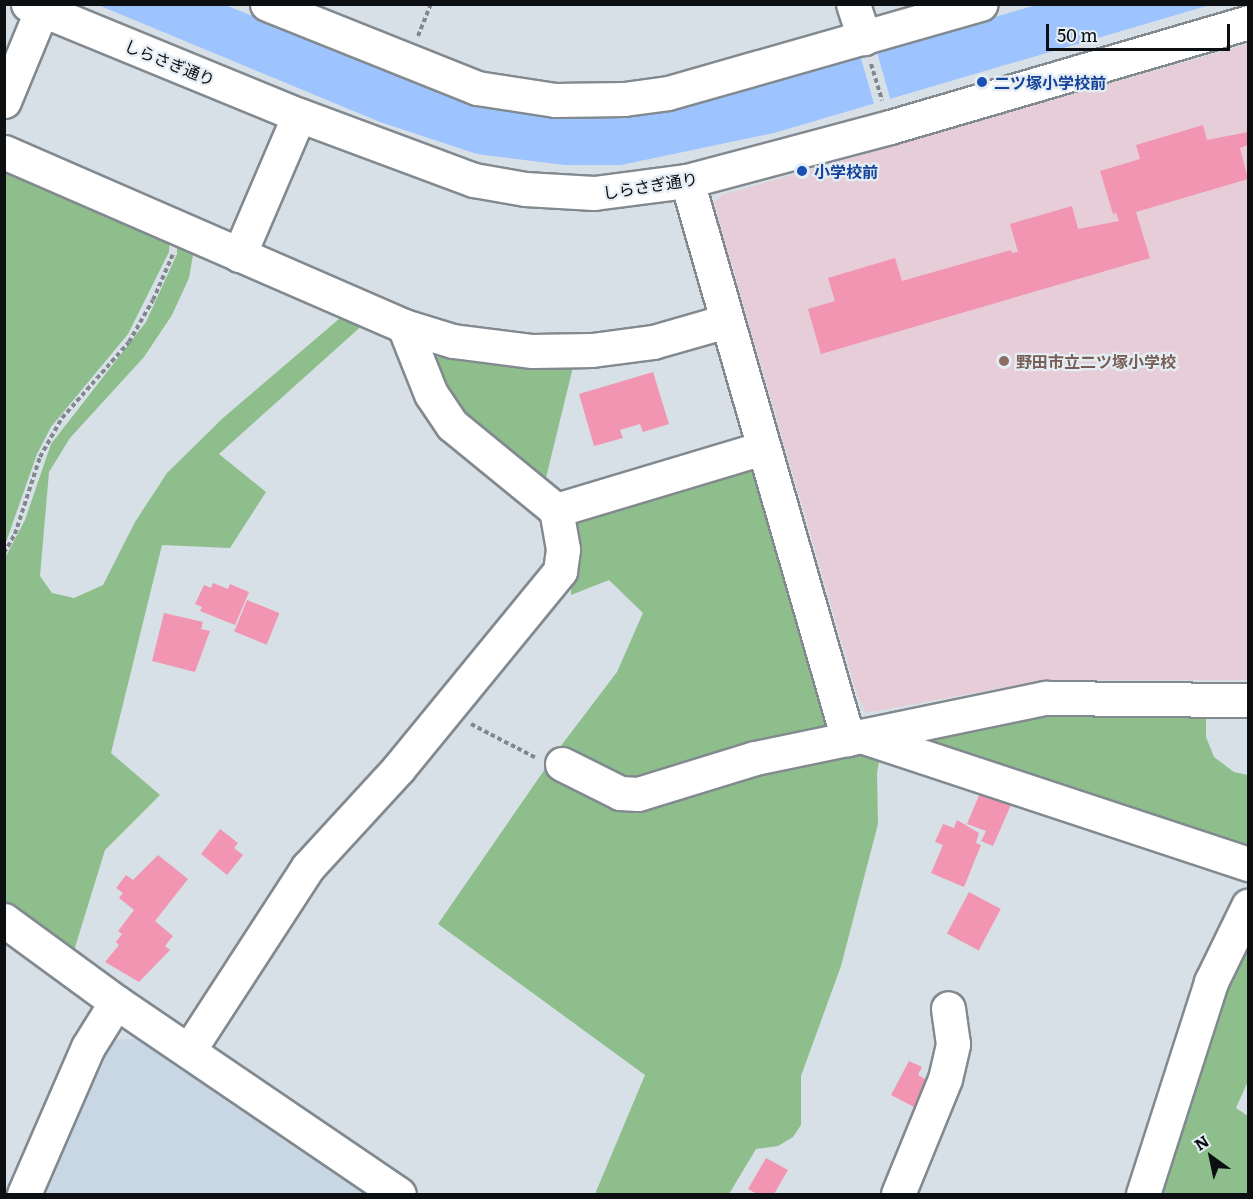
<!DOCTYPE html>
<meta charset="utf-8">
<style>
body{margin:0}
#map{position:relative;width:1253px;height:1199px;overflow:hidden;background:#d8e0e7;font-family:Literata,"Noto Sans JP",serif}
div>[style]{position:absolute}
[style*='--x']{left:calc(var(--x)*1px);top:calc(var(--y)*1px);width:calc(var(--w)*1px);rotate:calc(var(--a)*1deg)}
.built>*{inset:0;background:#c8d7e3}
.education>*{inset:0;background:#e6cdd7}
.green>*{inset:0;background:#8dbe8b}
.water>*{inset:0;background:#9dc4fe}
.pier>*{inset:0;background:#d8e0e7;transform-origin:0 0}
.building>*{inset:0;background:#f195b3;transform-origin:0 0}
.path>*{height:4px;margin-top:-2px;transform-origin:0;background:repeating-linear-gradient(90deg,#81878c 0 4.5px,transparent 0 7.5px)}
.roads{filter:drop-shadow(2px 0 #828a90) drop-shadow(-2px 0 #828a90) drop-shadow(0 2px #828a90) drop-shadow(0 -2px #828a90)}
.minor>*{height:33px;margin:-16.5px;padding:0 16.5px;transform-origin:16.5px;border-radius:16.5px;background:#fff}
.dots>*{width:16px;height:16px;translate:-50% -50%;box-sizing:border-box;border:3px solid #e5edf4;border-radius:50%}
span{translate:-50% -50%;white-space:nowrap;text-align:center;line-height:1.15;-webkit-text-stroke:4.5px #e5edf4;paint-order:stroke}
.street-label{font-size:16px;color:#0c0f11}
.transit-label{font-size:16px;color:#164399;font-weight:700}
.left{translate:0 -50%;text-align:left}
.education-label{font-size:16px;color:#785e54;font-weight:700}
.frame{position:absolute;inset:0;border:6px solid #0c0f11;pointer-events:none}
.north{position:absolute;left:1181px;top:1127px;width:60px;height:60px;-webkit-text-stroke:4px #e5edf4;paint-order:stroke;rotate:327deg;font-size:16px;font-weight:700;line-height:24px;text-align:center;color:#0c0f11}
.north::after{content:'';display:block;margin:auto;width:21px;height:27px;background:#0c0f11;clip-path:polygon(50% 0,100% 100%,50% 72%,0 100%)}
.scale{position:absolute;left:1046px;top:24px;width:184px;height:27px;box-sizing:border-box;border:3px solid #0c0f11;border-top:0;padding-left:8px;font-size:18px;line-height:21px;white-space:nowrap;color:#0c0f11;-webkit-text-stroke:4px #e5edf4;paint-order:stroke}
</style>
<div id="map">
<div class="built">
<div style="clip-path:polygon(151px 1038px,377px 1194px,34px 1194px,107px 1040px)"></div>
</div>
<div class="education">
<div style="clip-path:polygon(1248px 44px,1248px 680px,1044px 680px,866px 713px,857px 694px,714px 203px,722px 195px)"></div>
</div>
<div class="green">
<div style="clip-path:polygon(5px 164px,170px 238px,169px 252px,128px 334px,51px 427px,37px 454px,5px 545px)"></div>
<div style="clip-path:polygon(177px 242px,194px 249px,189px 278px,172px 315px,144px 357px,70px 438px,49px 472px,40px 576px,52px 593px,74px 598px,103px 585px,135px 522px,167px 473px,223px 418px,346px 313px,366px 322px,219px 454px,266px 492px,230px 548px,162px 545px,111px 753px,160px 795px,105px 850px,72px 957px,5px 909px,5px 558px,25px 520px,51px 444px,146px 322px,177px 254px)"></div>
<div style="clip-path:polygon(444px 350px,574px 363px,543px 490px,463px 420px,432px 364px)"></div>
<div style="clip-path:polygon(748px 465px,758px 471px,831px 715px,820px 734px,637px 785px,557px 751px,617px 672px,643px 613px,609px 580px,571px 595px,574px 521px)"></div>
<div style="clip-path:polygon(1206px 711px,1206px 737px,1214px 757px,1234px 772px,1248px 775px,1248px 857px,896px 742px,1047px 712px)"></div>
<div style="clip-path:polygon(881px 750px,877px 773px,878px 824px,841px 966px,801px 1076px,801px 1125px,793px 1137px,778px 1146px,756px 1149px,729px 1194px,595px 1194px,645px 1075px,438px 924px,545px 769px,616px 806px,792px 762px)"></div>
<div style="clip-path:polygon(1248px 941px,1248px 1081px,1236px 1108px,1248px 1116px,1248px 1194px,1149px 1194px,1205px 1018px)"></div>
</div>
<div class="water">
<div style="clip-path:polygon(98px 5px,225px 5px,472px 102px,548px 115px,592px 117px,636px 113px,736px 93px,1036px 5px,1210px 5px,774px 133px,621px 165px,565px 165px,477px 154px,380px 122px)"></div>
</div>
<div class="pier">
<div style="left:876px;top:49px;width:54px;height:17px;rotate:74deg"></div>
</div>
<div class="building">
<div style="clip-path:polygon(1203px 125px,1207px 140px,1248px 132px,1248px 145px,1240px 148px,1248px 179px,1136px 212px,1150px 258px,821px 354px,808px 309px,835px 301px,828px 278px,895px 258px,902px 281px,1011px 250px,1012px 253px,1018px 252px,1010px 224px,1072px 206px,1078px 229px,1119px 221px,1116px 213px,1113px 214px,1100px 171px,1140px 159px,1136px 145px)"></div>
<div style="clip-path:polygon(653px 372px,669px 424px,643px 432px,640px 424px,620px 430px,623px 438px,594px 446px,579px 394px)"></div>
<div style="clip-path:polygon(213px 583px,228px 589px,230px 584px,249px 592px,235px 625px,200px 611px,202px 607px,195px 604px,204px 585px,211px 588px)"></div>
<div style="left:247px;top:600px;width:35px;height:34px;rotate:22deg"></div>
<div style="clip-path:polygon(164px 613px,203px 622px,201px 629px,210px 631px,195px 672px,152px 661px)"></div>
<div style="clip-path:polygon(989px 790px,1013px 800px,993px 846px,981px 841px,986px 831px,967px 824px,980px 793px,987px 796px)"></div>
<div style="clip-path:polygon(957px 820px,979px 833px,976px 843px,981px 845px,964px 887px,931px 873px,943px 845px,935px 842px,943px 824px,954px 828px)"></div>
<div style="clip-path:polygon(220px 829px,238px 843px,234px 848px,243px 855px,227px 875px,201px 854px)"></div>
<div style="clip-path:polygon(158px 855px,188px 879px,155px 921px,173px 936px,165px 946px,170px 950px,139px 982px,105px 962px,119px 945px,116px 942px,122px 934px,118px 931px,134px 910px,119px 898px,123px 893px,116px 888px,126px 875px,133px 880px)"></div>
<div style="left:969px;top:892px;width:36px;height:47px;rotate:28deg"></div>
<div style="clip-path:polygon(909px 1061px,922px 1067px,918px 1075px,927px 1080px,914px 1107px,891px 1095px)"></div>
<div style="clip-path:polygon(766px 1158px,788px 1170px,774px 1194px,757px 1194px,748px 1189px)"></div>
</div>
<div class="path">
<div style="--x:418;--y:36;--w:35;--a:-68"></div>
<div style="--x:871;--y:64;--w:38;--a:73"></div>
<div style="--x:4;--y:553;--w:22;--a:-60"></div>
<div style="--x:15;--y:534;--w:81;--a:-72"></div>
<div style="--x:40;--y:457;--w:45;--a:-60.6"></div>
<div style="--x:62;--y:418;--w:101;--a:-48.6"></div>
<div style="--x:129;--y:342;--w:48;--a:-60.3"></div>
<div style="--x:153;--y:300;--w:50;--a:-66.5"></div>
<div style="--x:471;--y:724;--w:73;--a:27.6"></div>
</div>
<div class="roads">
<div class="minor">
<div style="--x:28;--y:4;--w:293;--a:22.3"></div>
<div style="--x:299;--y:115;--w:187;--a:20.4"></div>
<div style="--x:474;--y:180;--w:52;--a:10"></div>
<div style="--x:525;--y:189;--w:69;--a:3.3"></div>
<div style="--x:594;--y:193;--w:94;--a:-7.4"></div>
<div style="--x:687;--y:181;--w:210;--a:-14.9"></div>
<div style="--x:890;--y:127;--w:373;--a:-16.3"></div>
<div style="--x:267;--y:4;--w:226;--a:21.8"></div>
<div style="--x:477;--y:88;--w:79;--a:8.7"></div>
<div style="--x:555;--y:100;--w:69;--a:-0.8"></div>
<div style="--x:624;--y:99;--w:44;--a:-7.8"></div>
<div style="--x:668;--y:93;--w:325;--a:-15.9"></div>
<div style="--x:853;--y:4;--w:36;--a:72"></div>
<div style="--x:4;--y:101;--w:105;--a:-67.6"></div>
<div style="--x:4;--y:152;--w:436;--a:23.5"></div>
<div style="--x:404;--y:326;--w:51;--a:17"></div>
<div style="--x:453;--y:341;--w:80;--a:7.2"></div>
<div style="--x:532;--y:351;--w:60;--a:-1"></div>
<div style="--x:592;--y:350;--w:62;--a:-7.5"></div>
<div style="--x:653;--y:342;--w:76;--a:-16"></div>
<div style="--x:687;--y:181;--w:581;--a:73.91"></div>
<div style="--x:239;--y:255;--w:152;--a:-66.8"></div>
<div style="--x:556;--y:510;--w:216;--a:-16.7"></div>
<div style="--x:861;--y:736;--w:408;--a:18.3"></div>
<div style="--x:562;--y:764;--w:65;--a:26.6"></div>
<div style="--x:620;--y:793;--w:18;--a:3"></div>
<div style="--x:638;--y:794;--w:122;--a:-17.1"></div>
<div style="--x:755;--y:758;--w:297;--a:-11.7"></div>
<div style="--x:1046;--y:698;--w:202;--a:0.6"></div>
<div style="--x:4;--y:920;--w:139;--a:36.2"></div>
<div style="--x:116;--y:1002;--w:342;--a:34.2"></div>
<div style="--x:189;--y:1050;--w:218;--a:-57"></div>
<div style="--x:308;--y:867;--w:133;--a:-47.4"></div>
<div style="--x:398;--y:769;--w:256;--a:-50.7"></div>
<div style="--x:560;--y:571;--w:22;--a:-82"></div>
<div style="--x:563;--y:549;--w:40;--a:-100"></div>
<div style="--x:556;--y:510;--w:134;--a:-140.7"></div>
<div style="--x:452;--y:425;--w:37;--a:-124"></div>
<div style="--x:431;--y:394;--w:73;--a:-111.7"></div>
<div style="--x:24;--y:1194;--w:160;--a:-66.5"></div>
<div style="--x:88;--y:1047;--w:53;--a:-58.1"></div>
<div style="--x:898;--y:1194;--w:124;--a:-67.8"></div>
<div style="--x:945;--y:1079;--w:36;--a:-77"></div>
<div style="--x:953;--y:1044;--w:36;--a:-98"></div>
<div style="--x:1143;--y:1194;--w:223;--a:-72.2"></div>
<div style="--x:1211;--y:982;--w:85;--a:-64"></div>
</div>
</div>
<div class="dots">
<div style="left:982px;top:82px;background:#1a4fb4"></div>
<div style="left:802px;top:171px;background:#1a4fb4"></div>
<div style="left:1004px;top:361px;background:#8d6e63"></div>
</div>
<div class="street-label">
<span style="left:170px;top:62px;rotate:22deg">しらさぎ通り</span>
<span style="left:650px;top:185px;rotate:-9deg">しらさぎ通り</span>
</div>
<div class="transit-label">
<span class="left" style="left:994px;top:82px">二ツ塚小学校前</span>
<span class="left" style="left:814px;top:171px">小学校前</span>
</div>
<div class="education-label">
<span class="left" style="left:1016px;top:361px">野田市立二ツ塚小学校</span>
</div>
<div class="frame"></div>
<div class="north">N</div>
<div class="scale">50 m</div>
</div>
